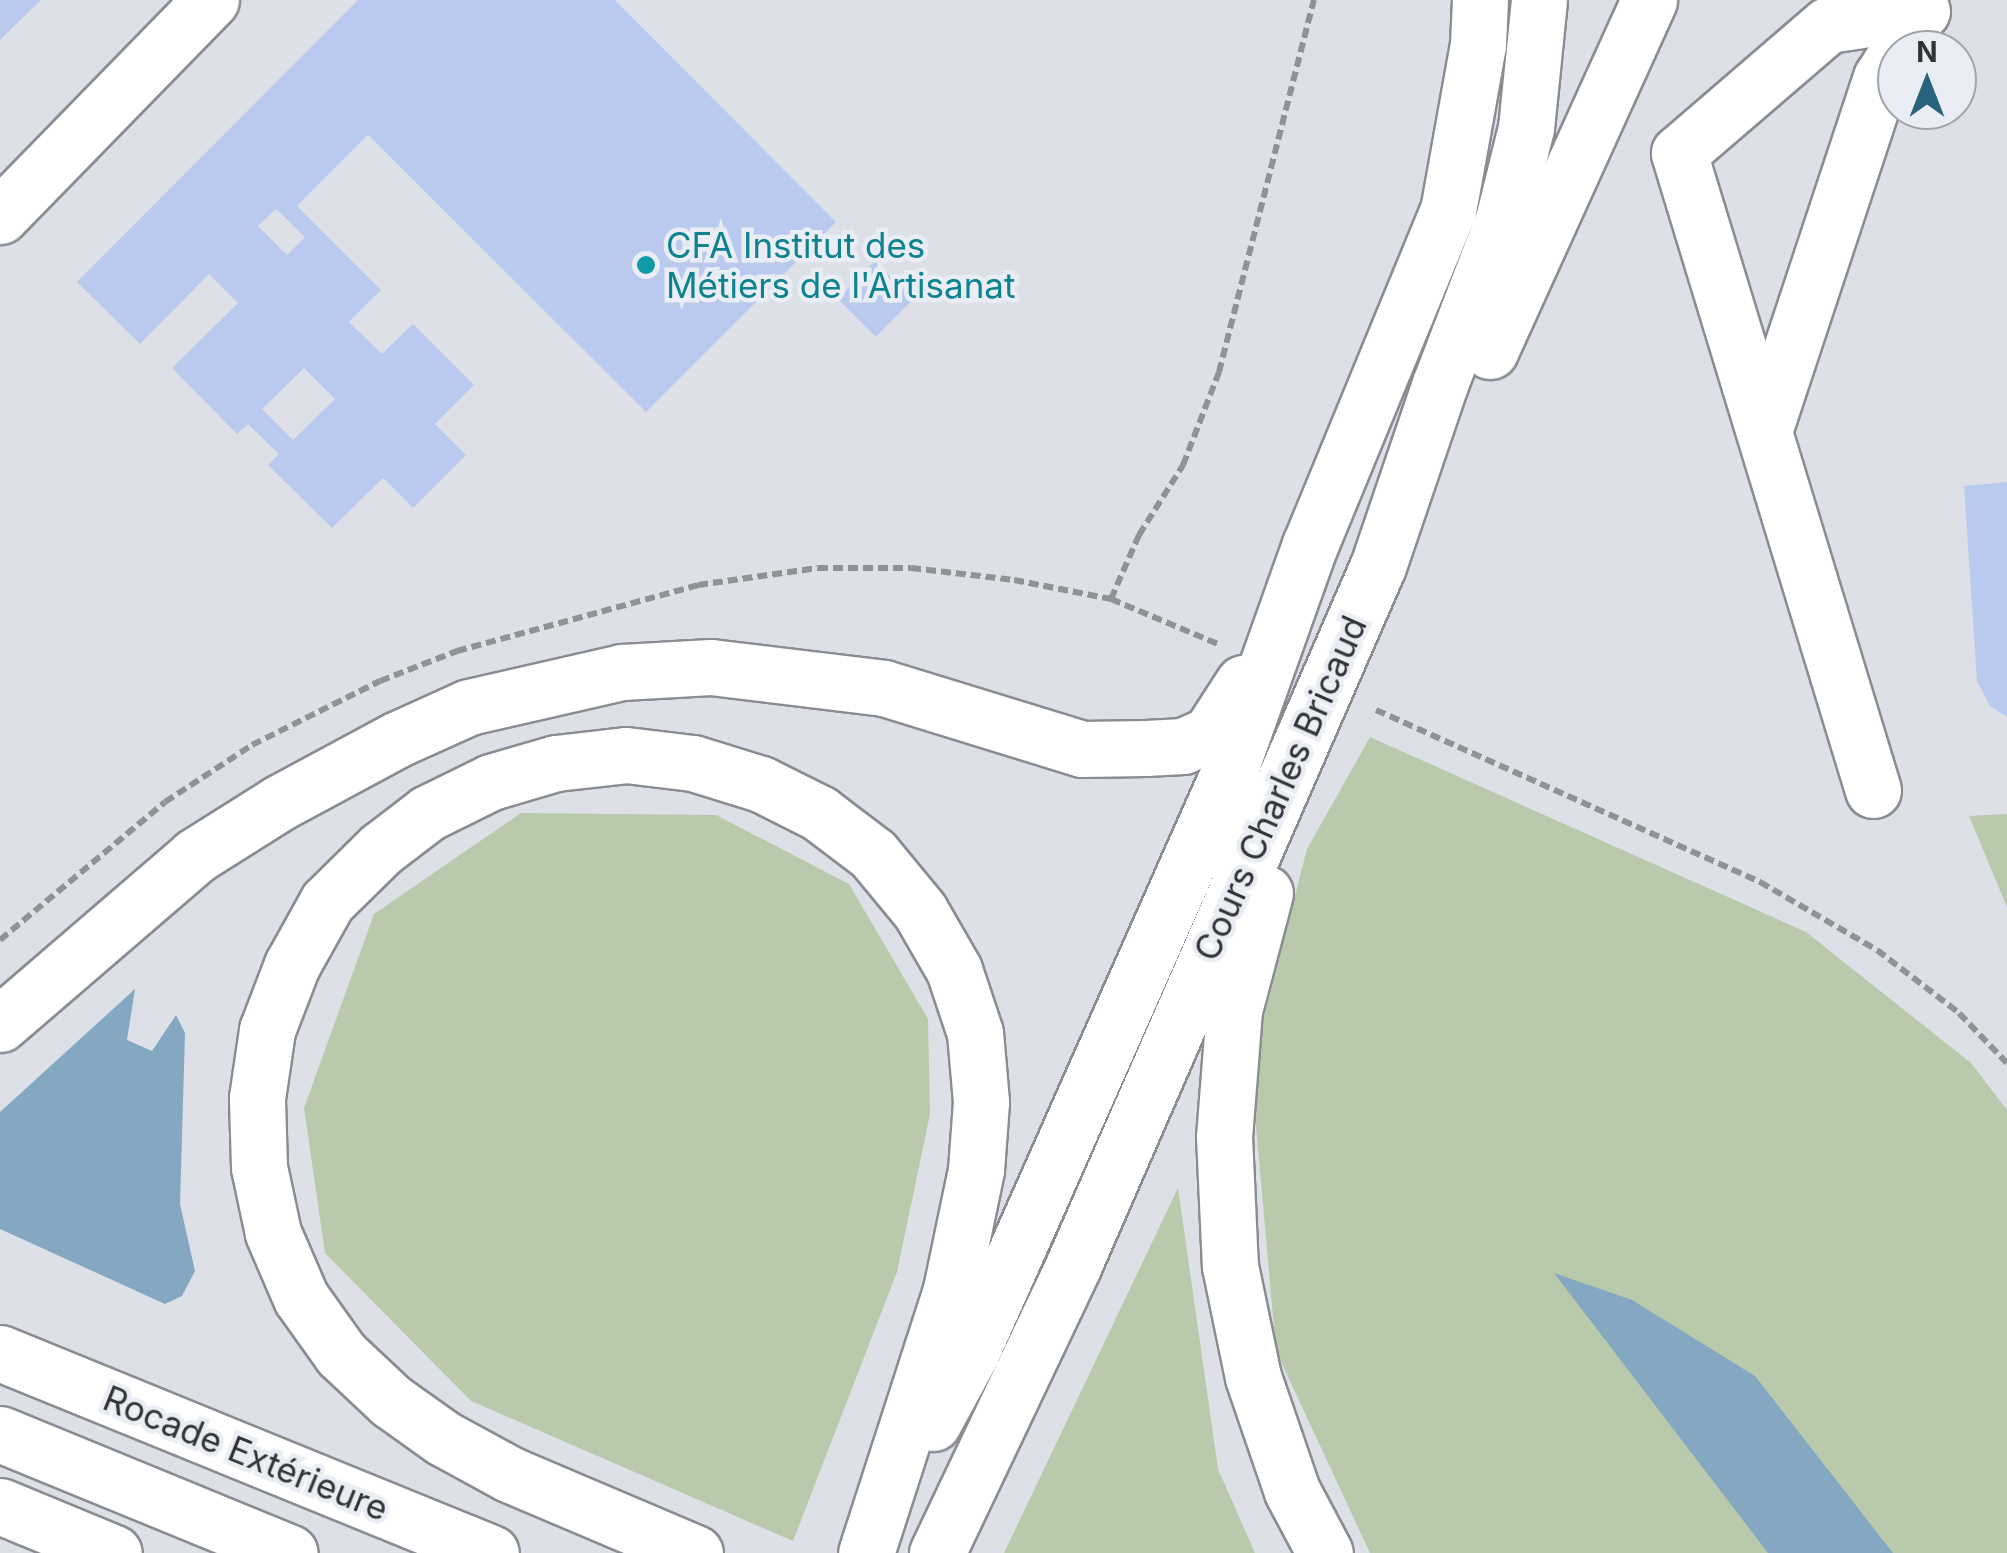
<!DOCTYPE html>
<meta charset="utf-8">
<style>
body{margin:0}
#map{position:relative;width:2007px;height:1553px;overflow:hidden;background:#dde0e6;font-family:Inter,sans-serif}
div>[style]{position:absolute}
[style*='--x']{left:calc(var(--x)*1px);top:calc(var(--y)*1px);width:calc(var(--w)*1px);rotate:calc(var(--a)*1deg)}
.green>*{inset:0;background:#b9c9ac}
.water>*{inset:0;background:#84a8c2}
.building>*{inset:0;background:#bacaef;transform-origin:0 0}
.path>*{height:6px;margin-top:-3px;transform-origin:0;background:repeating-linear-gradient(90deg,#909296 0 10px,transparent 0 15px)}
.roads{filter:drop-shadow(2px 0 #8a8c92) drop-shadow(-2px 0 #8a8c92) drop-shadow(0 2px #8a8c92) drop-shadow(0 -2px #8a8c92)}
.minor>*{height:55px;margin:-27.5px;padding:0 27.5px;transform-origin:27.5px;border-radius:27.5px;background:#fff}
.highway>*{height:55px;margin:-27.5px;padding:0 27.5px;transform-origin:27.5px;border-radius:27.5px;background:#fff}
.dots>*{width:28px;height:28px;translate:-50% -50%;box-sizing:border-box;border:5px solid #eaedf3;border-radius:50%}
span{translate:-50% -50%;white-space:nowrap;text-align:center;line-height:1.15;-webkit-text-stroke:9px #eaedf3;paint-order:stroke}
.culture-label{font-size:35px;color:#0d838f}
.left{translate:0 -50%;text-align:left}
.street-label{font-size:35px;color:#323335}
.north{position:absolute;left:1877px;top:30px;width:100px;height:100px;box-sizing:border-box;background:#eaedf3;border:2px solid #a0a3a7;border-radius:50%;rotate:0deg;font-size:28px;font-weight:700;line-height:40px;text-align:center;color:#323335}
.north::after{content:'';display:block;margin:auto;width:35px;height:45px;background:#29627c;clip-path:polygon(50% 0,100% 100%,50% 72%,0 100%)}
</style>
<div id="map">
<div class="green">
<div style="clip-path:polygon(1370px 737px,1806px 932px,1971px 1063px,2007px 1110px,2007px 1553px,1370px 1553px,1276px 1351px,1251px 1069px,1307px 849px)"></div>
<div style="clip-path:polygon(521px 813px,716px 815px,849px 884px,928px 1019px,930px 1114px,897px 1272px,793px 1541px,471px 1401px,325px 1253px,304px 1108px,374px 914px)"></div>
<div style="clip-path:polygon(2007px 814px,2007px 907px,1969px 816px)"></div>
<div style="clip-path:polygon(1178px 1188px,1218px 1469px,1255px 1553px,1004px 1553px)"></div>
</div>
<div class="water">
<div style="clip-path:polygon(135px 989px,127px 1040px,152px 1051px,176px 1015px,185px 1033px,180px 1204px,195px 1271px,182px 1296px,165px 1304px,0 1229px,0 1112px)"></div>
<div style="clip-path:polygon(1554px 1273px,1632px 1300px,1755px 1376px,1893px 1553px,1768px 1553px)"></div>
</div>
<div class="building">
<div style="clip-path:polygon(0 0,41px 0,0 40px)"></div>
<div style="clip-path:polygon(evenodd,358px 0,615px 0,836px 222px,646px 412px,368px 135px,297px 206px,381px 290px,349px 322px,382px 354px,413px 324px,474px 385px,435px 424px,466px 455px,413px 508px,383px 478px,332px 528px,268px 465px,279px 454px,248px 424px,237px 434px,172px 368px,238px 303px,209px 274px,140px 344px,77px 282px,358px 0,276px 209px,305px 237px,287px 255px,258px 226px,276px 209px,358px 0,304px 368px,335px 399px,293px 440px,262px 409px,304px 368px)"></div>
<div style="left:875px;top:261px;width:54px;height:53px;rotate:45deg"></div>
<div style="clip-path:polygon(2007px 482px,2007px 717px,1990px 706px,1977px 681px,1964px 486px)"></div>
</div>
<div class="path">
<div style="--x:1111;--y:599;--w:70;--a:-66.4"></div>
<div style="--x:1139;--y:535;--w:83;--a:-57.8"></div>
<div style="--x:1183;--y:465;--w:100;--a:-68.8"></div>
<div style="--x:1219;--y:372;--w:384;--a:-75.7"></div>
<div style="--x:1376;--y:710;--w:421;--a:24.1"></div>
<div style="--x:1760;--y:882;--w:135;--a:30.2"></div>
<div style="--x:1877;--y:950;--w:103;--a:37.5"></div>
<div style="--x:1959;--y:1013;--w:69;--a:46.2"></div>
<div style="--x:0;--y:940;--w:215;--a:-39.9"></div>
<div style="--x:165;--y:802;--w:104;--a:-33.2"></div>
<div style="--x:252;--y:745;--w:143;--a:-26.6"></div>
<div style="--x:380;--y:681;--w:83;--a:-21.3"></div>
<div style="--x:457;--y:651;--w:250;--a:-15.3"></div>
<div style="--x:698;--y:585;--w:121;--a:-8.1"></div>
<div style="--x:818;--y:568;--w:93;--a:0"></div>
<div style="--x:911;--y:568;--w:104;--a:6.6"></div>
<div style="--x:1014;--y:580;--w:99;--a:11.1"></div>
<div style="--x:1111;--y:599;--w:116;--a:22.8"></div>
</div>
<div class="roads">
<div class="minor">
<div style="--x:0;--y:216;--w:302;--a:-45.7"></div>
<div style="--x:1764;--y:431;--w:372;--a:-71.7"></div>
<div style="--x:1881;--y:78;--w:31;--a:-58"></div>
<div style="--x:1873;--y:790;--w:666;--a:-106.94"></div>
<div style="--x:1679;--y:153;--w:196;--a:-40.7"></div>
<div style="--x:1828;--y:25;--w:95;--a:-8.5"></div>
</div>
<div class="highway">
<div style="--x:1490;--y:351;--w:385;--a:-65.6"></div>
<div style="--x:1265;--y:893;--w:121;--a:104.8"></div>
<div style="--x:1234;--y:1010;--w:126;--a:94.5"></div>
<div style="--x:1224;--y:1136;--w:130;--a:87.4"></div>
<div style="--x:1230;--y:1266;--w:113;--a:78.3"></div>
<div style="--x:1253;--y:1377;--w:120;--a:71.1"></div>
<div style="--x:1292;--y:1491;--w:70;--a:62"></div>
<div style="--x:0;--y:1024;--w:257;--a:-40.7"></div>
<div style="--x:195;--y:856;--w:99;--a:-32.2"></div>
<div style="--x:279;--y:803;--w:135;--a:-28.3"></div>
<div style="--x:398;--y:739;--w:78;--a:-24.3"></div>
<div style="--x:469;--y:707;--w:157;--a:-12.9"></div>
<div style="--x:622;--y:672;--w:89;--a:-3.2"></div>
<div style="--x:711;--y:667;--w:174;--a:6.9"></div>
<div style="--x:884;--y:688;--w:207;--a:17.1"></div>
<div style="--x:1082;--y:749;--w:64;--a:-0.9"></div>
<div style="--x:1146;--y:748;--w:37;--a:-3"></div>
<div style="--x:1183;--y:746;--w:30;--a:-24"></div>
<div style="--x:1210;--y:734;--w:61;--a:-57.1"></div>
<div style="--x:0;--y:1353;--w:530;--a:22.16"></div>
<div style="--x:933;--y:1423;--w:80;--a:-61.5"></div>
<div style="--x:971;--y:1353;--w:636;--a:-66.06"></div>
<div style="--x:1229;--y:772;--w:241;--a:-70.4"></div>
<div style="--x:1310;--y:545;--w:361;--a:-67.6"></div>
<div style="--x:1448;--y:211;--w:169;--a:-79.8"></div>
<div style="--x:1478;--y:45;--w:45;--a:-87.5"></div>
<div style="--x:0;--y:1434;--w:313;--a:22.3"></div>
<div style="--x:0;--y:1506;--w:123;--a:22.4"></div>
<div style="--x:695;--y:1553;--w:202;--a:-157"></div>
<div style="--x:509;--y:1474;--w:75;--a:-151.4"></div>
<div style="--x:443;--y:1438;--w:64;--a:-144.6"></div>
<div style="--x:391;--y:1401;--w:69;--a:-136.8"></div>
<div style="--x:341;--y:1354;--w:69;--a:-125.5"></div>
<div style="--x:301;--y:1298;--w:71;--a:-113.3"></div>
<div style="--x:273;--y:1233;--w:67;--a:-102"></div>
<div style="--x:259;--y:1167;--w:69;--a:-91.7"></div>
<div style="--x:257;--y:1098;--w:69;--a:-81.6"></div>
<div style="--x:267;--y:1030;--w:70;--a:-69"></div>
<div style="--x:292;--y:965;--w:72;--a:-60.9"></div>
<div style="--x:327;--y:902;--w:76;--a:-44.5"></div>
<div style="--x:381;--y:849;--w:59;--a:-37.5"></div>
<div style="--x:428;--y:813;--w:70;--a:-26.2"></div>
<div style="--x:491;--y:782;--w:68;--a:-16.3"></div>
<div style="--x:556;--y:763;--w:70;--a:-6.5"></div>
<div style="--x:626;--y:755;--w:67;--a:6.8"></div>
<div style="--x:693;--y:763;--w:71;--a:17.2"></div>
<div style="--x:761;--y:784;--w:65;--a:26.6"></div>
<div style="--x:819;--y:813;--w:68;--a:37.2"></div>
<div style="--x:873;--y:854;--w:74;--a:50.5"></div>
<div style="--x:920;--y:911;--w:68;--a:60"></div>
<div style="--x:954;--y:970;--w:66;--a:71.6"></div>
<div style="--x:975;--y:1033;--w:69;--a:85"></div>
<div style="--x:981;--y:1102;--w:68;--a:94.2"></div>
<div style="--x:976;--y:1170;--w:123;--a:101.8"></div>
<div style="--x:951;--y:1290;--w:276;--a:107.9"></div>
<div style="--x:937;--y:1553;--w:320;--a:-64.6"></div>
<div style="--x:1074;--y:1264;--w:761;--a:-66.47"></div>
<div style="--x:1378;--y:566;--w:192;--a:-71.2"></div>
<div style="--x:1440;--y:384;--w:176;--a:-69"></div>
<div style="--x:1503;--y:220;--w:95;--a:-76"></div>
<div style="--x:1526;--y:128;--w:129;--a:-84.2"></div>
</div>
</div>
<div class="dots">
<div style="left:646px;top:265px;background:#0f9aa8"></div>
</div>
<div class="culture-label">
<span class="left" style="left:666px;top:265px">CFA Institut des<br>Métiers de l'Artisanat</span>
</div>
<div class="street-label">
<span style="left:1280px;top:788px;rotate:-66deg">Cours Charles Bricaud</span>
<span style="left:246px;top:1453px;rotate:22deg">Rocade Extérieure</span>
</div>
<div class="north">N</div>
</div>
